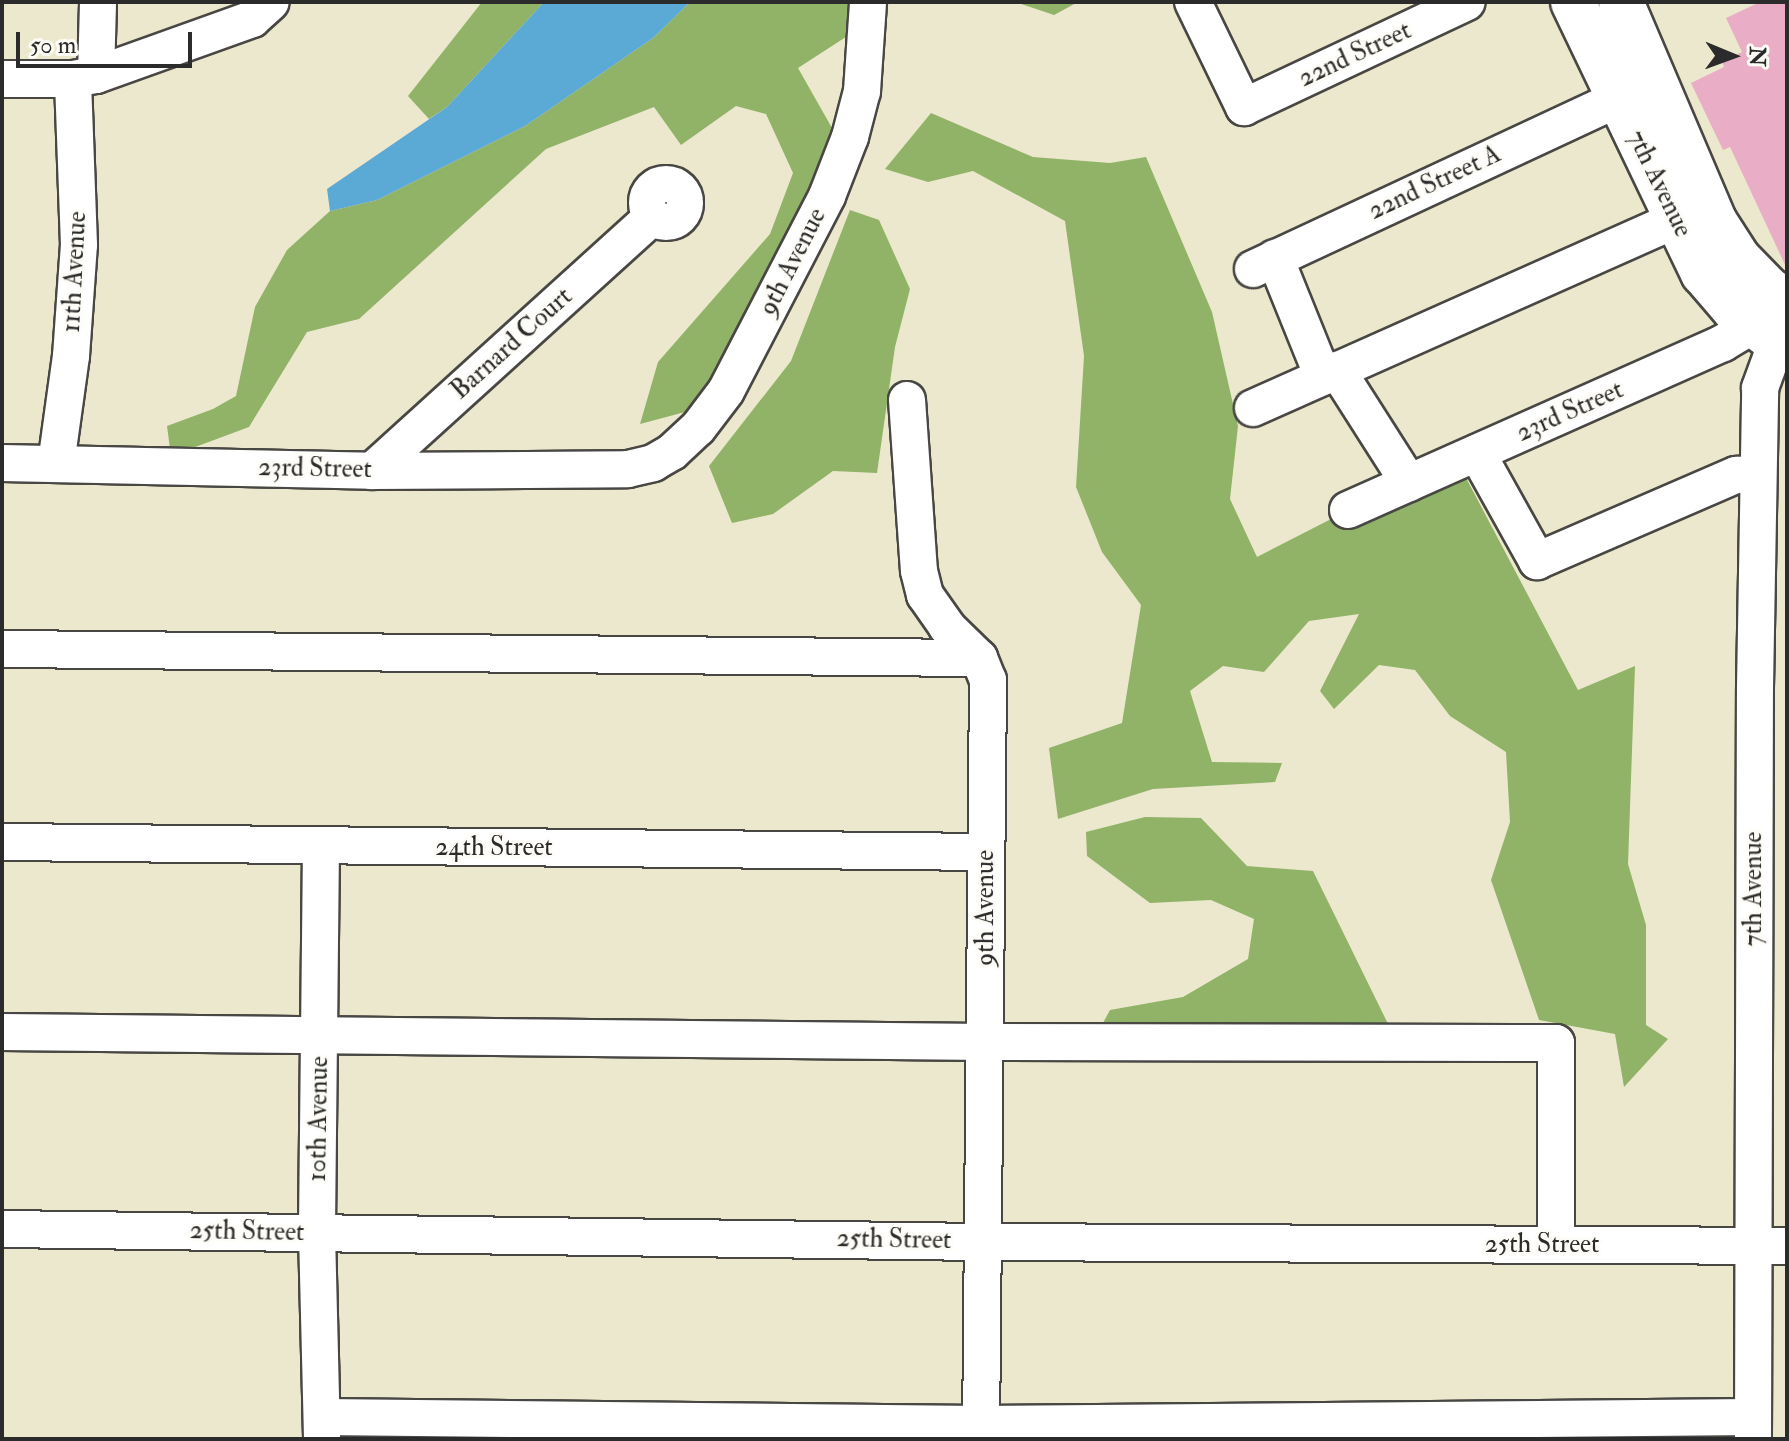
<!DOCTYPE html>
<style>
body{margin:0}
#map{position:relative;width:1789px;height:1441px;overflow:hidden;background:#ece8cd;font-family:"IM FELL Double Pica",serif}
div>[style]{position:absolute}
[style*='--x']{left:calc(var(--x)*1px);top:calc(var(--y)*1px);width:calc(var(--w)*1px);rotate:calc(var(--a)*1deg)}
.forest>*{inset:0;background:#90b368}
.water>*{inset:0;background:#5ba9d5}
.building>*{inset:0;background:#e9aec5}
.roads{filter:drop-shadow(2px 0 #484743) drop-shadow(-2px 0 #484743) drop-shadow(0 2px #484743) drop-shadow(0 -2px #484743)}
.minor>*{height:36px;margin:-18px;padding:0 18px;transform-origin:18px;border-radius:18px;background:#fff}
.minor>.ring{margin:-18px;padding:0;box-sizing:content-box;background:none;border:36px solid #fff;border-radius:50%}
.major>*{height:44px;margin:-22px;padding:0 22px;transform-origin:22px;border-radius:22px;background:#fff}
span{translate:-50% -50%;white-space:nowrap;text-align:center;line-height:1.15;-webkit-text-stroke:6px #fdfcf7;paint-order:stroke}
.street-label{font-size:26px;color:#2b2b2b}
.frame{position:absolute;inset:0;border:4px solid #2b2b2b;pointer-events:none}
.north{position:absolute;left:1693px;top:16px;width:80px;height:80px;-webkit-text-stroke:6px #fdfcf7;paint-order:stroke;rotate:91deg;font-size:22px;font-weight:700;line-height:32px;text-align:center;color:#2b2b2b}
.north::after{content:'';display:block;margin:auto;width:28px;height:36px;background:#2b2b2b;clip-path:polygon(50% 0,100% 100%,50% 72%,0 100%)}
.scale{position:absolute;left:16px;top:32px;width:176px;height:36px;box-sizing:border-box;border:4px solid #2b2b2b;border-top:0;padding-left:10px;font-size:24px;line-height:28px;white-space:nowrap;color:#2b2b2b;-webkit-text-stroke:6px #fdfcf7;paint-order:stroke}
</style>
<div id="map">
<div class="forest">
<div style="clip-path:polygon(482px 2px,544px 2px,447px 107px,429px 119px,408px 96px)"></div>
<div style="clip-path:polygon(690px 2px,848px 2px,852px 33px,798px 68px,832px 128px,802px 227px,700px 408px,640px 424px,658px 362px,770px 234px,793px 173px,766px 114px,736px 106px,681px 145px,654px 107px,546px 149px,359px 319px,307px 332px,249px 427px,171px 456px,167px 426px,213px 409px,236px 396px,255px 307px,287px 250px,330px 211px,377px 200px,525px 126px,653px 38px)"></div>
<div style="clip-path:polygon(1015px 2px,1078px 2px,1054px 15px)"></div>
<div style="clip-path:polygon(931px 113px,1033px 157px,1110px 163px,1146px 157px,1212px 312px,1238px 426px,1230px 499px,1257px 557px,1333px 518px,1465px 476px,1578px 690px,1635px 666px,1628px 864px,1646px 925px,1646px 1025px,1668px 1039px,1624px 1087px,1615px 1034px,1539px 1020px,1491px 880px,1510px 822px,1506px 752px,1450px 716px,1415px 670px,1379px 665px,1334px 709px,1320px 691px,1359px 614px,1309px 621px,1264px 672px,1223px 666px,1190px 691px,1212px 762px,1282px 763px,1275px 782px,1153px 789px,1058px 819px,1049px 748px,1122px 723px,1141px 605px,1102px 552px,1076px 487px,1084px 356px,1065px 221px,973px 171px,928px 182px,885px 169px)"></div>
<div style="clip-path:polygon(850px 210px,879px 220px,910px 289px,895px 347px,877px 473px,833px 471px,773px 514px,732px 523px,709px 466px,791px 361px)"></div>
<div style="clip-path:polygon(1145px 817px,1201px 818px,1247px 866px,1313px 871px,1391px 1030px,1097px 1034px,1110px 1010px,1183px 997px,1248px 959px,1254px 919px,1211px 900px,1150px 903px,1087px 856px,1086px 832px)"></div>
<div style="clip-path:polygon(1120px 1432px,1723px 1437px,1723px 1439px,1135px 1439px)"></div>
</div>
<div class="water">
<div style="clip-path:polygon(544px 2px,690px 2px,653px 38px,525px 126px,377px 200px,330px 211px,327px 189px,447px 107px)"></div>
</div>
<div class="building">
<div style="clip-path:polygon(1760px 2px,1787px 2px,1787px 269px,1730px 147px,1723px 150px,1691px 83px,1724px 67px,1722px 61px,1742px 52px,1726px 18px)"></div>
</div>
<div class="roads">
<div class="minor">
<div style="--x:1193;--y:2;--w:117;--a:64.1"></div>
<div style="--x:1244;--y:107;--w:246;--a:-25.2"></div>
<div style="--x:96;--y:75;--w:73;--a:-88.4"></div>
<div style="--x:2;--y:79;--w:71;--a:0"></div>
<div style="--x:73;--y:79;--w:23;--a:-10"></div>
<div style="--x:96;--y:75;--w:166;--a:-19.7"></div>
<div style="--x:252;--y:19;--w:25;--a:-42"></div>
<div class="ring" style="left:647px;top:184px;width:2px;height:2px"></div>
<div style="--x:1275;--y:258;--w:128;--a:68"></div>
<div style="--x:1253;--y:269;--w:403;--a:-25"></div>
<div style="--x:1337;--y:370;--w:134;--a:57.5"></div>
<div style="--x:907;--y:400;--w:171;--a:86"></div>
<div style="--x:919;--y:571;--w:25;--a:76"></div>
<div style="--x:925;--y:595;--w:39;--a:55"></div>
<div style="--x:947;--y:627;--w:45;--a:44.1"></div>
<div style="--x:979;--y:658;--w:24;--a:68"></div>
<div style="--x:988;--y:680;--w:759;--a:90.53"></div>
<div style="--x:1253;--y:408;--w:462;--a:-24"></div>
<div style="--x:1477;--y:453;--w:124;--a:60.9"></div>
<div style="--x:1537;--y:561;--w:217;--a:-23.4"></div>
<div style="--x:1736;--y:475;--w:22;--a:-3"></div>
<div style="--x:2;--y:463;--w:370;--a:1.2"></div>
<div style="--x:372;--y:471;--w:256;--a:-0.4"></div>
<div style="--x:628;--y:469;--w:26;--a:-13"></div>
<div style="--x:653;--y:463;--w:22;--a:-30"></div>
<div style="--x:672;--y:452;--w:35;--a:-43"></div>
<div style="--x:698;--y:428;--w:46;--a:-52.9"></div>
<div style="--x:726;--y:391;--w:220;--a:-62.6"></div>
<div style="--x:827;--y:196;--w:63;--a:-68.7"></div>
<div style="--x:850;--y:137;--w:48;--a:-75.4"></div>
<div style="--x:862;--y:91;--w:89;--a:-86.1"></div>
<div style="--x:56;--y:464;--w:109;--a:-82.1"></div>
<div style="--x:71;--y:356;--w:111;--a:-85.9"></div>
<div style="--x:79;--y:245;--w:166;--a:-92.1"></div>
<div style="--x:372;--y:471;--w:379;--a:-42.2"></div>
<div style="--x:1348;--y:510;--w:411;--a:-24"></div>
<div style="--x:1723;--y:343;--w:61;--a:-30.8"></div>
<div style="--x:2;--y:649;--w:977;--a:0.53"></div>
<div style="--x:2;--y:842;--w:984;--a:0.58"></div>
<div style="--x:321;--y:846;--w:387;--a:90.6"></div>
<div style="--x:317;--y:1233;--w:206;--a:88.6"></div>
<div style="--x:2;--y:1032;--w:985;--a:0.58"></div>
<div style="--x:987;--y:1042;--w:569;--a:0.1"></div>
<div style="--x:1556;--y:1043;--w:202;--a:90"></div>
<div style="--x:2;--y:1229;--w:980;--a:0.76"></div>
<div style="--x:982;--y:1242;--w:805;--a:0.28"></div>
<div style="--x:322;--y:1417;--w:659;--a:0.61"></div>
<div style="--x:981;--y:1424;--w:772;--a:-0.52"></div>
<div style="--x:1753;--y:1439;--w:752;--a:-89.85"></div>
<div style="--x:1755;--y:687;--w:299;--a:-89"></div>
<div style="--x:1760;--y:388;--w:76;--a:-69.9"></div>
</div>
<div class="major">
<div style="--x:1573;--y:2;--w:301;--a:64.4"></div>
<div style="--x:1703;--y:273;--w:48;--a:49.3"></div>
<div style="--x:1734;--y:309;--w:56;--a:37.7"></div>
<div style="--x:1778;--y:343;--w:9;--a:13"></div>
<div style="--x:1621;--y:2;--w:239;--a:66.9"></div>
<div style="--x:1715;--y:222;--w:43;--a:57.4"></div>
<div style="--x:1738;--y:258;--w:43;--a:45.9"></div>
<div style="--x:1768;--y:289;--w:23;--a:34"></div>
</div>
</div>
<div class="street-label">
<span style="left:1355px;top:55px;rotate:-25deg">22nd Street</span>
<span style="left:1435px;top:183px;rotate:-25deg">22nd Street A</span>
<span style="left:1659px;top:184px;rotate:64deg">7th Avenue</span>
<span style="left:793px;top:262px;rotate:-63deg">9th Avenue</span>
<span style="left:75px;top:272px;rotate:-87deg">11th Avenue</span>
<span style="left:512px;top:344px;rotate:-42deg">Barnard Court</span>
<span style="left:1570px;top:412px;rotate:-24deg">23rd Street</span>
<span style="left:315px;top:469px;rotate:1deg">23rd Street</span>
<span style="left:494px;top:848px">24th Street</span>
<span style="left:1754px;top:889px;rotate:-90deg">7th Avenue</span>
<span style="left:986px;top:908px;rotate:-90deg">9th Avenue</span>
<span style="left:319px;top:1119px;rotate:-89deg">10th Avenue</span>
<span style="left:247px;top:1232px;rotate:1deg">25th Street</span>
<span style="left:894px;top:1240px;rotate:1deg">25th Street</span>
<span style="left:1542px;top:1245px">25th Street</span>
</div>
<div class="frame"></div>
<div class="north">N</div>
<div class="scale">50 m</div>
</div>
